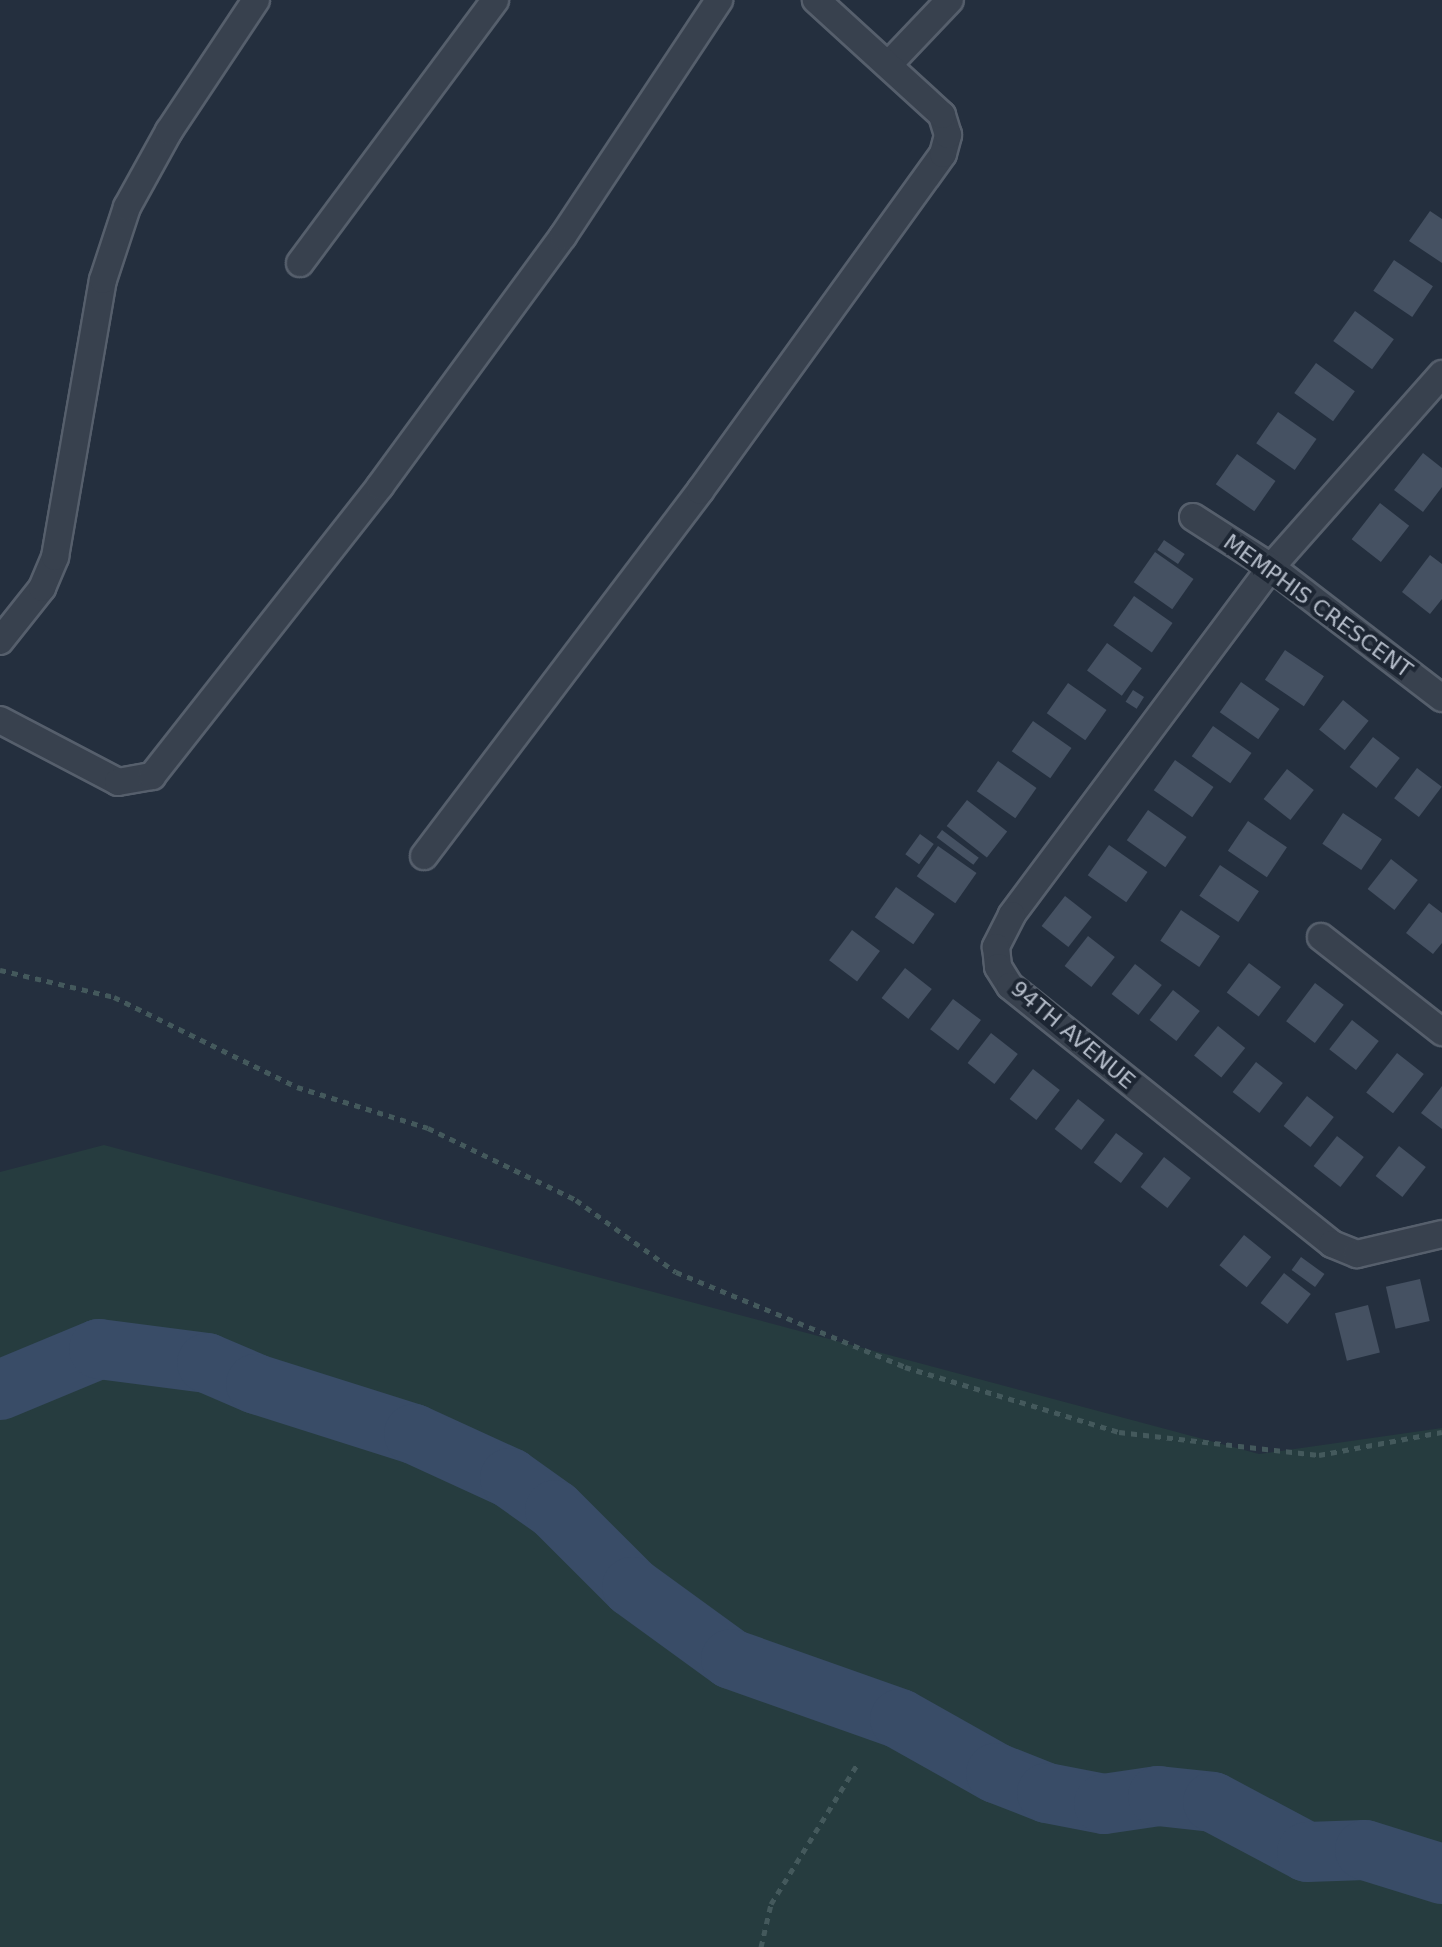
<!DOCTYPE html>
<style>
body{margin:0}
#map{position:relative;width:1442px;height:1947px;overflow:hidden;background:#242f3e;font-family:"DejaVu Sans",sans-serif}
div>[style]{position:absolute}
[style*='--x']{left:calc(var(--x)*1px);top:calc(var(--y)*1px);width:calc(var(--w)*1px);rotate:calc(var(--a)*1deg)}
.green>*{inset:0;background:#263c3f}
.river>*{height:60px;margin:-30px;padding:0 30px;transform-origin:30px;border-radius:30px;background:#394c67}
.building>*{inset:0;background:#455162;transform-origin:0 0}
.path>*{height:5px;margin-top:-2.5px;transform-origin:0;background:repeating-linear-gradient(90deg,#44595c 0 6px,transparent 0 12px)}
.roads{filter:drop-shadow(2px 0 #565f6c) drop-shadow(-2px 0 #565f6c) drop-shadow(0 2px #565f6c) drop-shadow(0 -2px #565f6c)}
.minor>*{height:26px;margin:-13px;padding:0 13px;transform-origin:13px;border-radius:13px;background:#38414e}
span{translate:-50% -50%;white-space:nowrap;text-align:center;line-height:1.15;-webkit-text-stroke:8px #1d2633;paint-order:stroke}
.street-label{font-size:22px;color:#b4bcc9}
</style>
<div id="map">
<div class="green">
<div style="clip-path:polygon(104px 1145px,1259px 1454px,1442px 1428px,1442px 1947px,0 1947px,0 1172px)"></div>
</div>
<div class="river">
<div style="--x:0;--y:1390;--w:107;--a:-22.5"></div>
<div style="--x:99;--y:1349;--w:109;--a:7.4"></div>
<div style="--x:207;--y:1363;--w:53;--a:23.2"></div>
<div style="--x:256;--y:1384;--w:166;--a:17.6"></div>
<div style="--x:414;--y:1434;--w:106;--a:24.6"></div>
<div style="--x:510;--y:1478;--w:55;--a:35.4"></div>
<div style="--x:555;--y:1510;--w:109;--a:45"></div>
<div style="--x:632;--y:1587;--w:122;--a:36"></div>
<div style="--x:731;--y:1659;--w:179;--a:19.5"></div>
<div style="--x:900;--y:1719;--w:110;--a:29.4"></div>
<div style="--x:996;--y:1773;--w:55;--a:21.4"></div>
<div style="--x:1047;--y:1793;--w:58;--a:10.9"></div>
<div style="--x:1104;--y:1804;--w:55;--a:-8.4"></div>
<div style="--x:1158;--y:1796;--w:55;--a:6.2"></div>
<div style="--x:1213;--y:1802;--w:106;--a:28"></div>
<div style="--x:1307;--y:1852;--w:58;--a:-2"></div>
<div style="--x:1365;--y:1850;--w:81;--a:17.3"></div>
</div>
<div class="building">
<div style="clip-path:polygon(1430px 211px,1442px 219px,1442px 263px,1409px 241px)"></div>
<div style="left:1394px;top:260px;width:47px;height:37px;rotate:34deg"></div>
<div style="left:1355px;top:311px;width:48px;height:37px;rotate:36deg"></div>
<div style="left:1316px;top:363px;width:48px;height:37px;rotate:36deg"></div>
<div style="left:1278px;top:412px;width:47px;height:38px;rotate:35deg"></div>
<div style="clip-path:polygon(1423px 453px,1442px 468px,1442px 487px,1423px 512px,1394px 490px)"></div>
<div style="left:1237px;top:454px;width:47px;height:37px;rotate:35deg"></div>
<div style="left:1380px;top:503px;width:37px;height:46px;rotate:38deg"></div>
<div style="left:1164px;top:540px;width:25px;height:12px;rotate:34deg"></div>
<div style="left:1155px;top:552px;width:47px;height:37px;rotate:35deg"></div>
<div style="clip-path:polygon(1430px 555px,1442px 564px,1442px 599px,1430px 614px,1402px 592px)"></div>
<div style="left:1134px;top:596px;width:47px;height:36px;rotate:35deg"></div>
<div style="left:1107px;top:643px;width:43px;height:34px;rotate:36deg"></div>
<div style="left:1285px;top:650px;width:47px;height:36px;rotate:34deg"></div>
<div style="left:1241px;top:682px;width:47px;height:37px;rotate:35deg"></div>
<div style="left:1068px;top:683px;width:47px;height:37px;rotate:35deg"></div>
<div style="left:1133px;top:690px;width:13px;height:14px;rotate:32deg"></div>
<div style="left:1343px;top:700px;width:33px;height:38px;rotate:39deg"></div>
<div style="left:1033px;top:721px;width:47px;height:37px;rotate:35deg"></div>
<div style="left:1213px;top:726px;width:47px;height:37px;rotate:35deg"></div>
<div style="left:1373px;top:737px;width:34px;height:38px;rotate:38deg"></div>
<div style="left:1175px;top:760px;width:47px;height:37px;rotate:35deg"></div>
<div style="left:998px;top:761px;width:47px;height:37px;rotate:35deg"></div>
<div style="left:1417px;top:768px;width:31px;height:38px;rotate:37deg"></div>
<div style="left:1287px;top:769px;width:34px;height:38px;rotate:38deg"></div>
<div style="left:967px;top:800px;width:51px;height:33px;rotate:38deg"></div>
<div style="left:1148px;top:810px;width:47px;height:37px;rotate:35deg"></div>
<div style="left:1343px;top:813px;width:47px;height:37px;rotate:34deg"></div>
<div style="left:1248px;top:821px;width:47px;height:36px;rotate:34deg"></div>
<div style="left:942px;top:830px;width:46px;height:9px;rotate:37deg"></div>
<div style="left:920px;top:834px;width:17px;height:25px;rotate:36deg"></div>
<div style="left:1109px;top:845px;width:47px;height:37px;rotate:35deg"></div>
<div style="left:938px;top:846px;width:47px;height:37px;rotate:35deg"></div>
<div style="left:1391px;top:859px;width:34px;height:38px;rotate:38deg"></div>
<div style="left:1220px;top:865px;width:47px;height:37px;rotate:34deg"></div>
<div style="left:896px;top:887px;width:47px;height:37px;rotate:35deg"></div>
<div style="left:1065px;top:896px;width:34px;height:38px;rotate:38deg"></div>
<div style="clip-path:polygon(1429px 903px,1442px 913px,1442px 943px,1433px 954px,1406px 933px)"></div>
<div style="left:1181px;top:910px;width:47px;height:37px;rotate:34deg"></div>
<div style="left:852px;top:930px;width:35px;height:38px;rotate:37deg"></div>
<div style="left:1088px;top:936px;width:34px;height:38px;rotate:38deg"></div>
<div style="left:1249px;top:963px;width:40px;height:37px;rotate:37deg"></div>
<div style="left:1135px;top:964px;width:34px;height:38px;rotate:38deg"></div>
<div style="left:905px;top:968px;width:34px;height:38px;rotate:38deg"></div>
<div style="left:1315px;top:983px;width:36px;height:48px;rotate:37deg"></div>
<div style="left:1173px;top:990px;width:34px;height:38px;rotate:38deg"></div>
<div style="left:953px;top:999px;width:35px;height:38px;rotate:37deg"></div>
<div style="left:1352px;top:1020px;width:34px;height:37px;rotate:38deg"></div>
<div style="left:1218px;top:1026px;width:35px;height:38px;rotate:39deg"></div>
<div style="left:991px;top:1033px;width:34px;height:38px;rotate:38deg"></div>
<div style="left:1397px;top:1053px;width:34px;height:50px;rotate:38deg"></div>
<div style="left:1256px;top:1062px;width:34px;height:38px;rotate:38deg"></div>
<div style="left:1033px;top:1069px;width:34px;height:38px;rotate:38deg"></div>
<div style="clip-path:polygon(1442px 1086px,1442px 1129px,1421px 1113px)"></div>
<div style="left:1307px;top:1096px;width:34px;height:38px;rotate:38deg"></div>
<div style="left:1078px;top:1099px;width:34px;height:38px;rotate:38deg"></div>
<div style="left:1116px;top:1133px;width:34px;height:37px;rotate:37deg"></div>
<div style="left:1337px;top:1136px;width:34px;height:38px;rotate:38deg"></div>
<div style="left:1399px;top:1146px;width:34px;height:38px;rotate:38deg"></div>
<div style="left:1164px;top:1157px;width:34px;height:38px;rotate:38deg"></div>
<div style="left:1244px;top:1235px;width:35px;height:39px;rotate:39deg"></div>
<div style="left:1301px;top:1257px;width:29px;height:16px;rotate:36deg"></div>
<div style="left:1284px;top:1273px;width:34px;height:38px;rotate:38deg"></div>
<div style="left:1420px;top:1279px;width:43px;height:35px;rotate:77deg"></div>
<div style="left:1368px;top:1305px;width:49px;height:34px;rotate:76deg"></div>
</div>
<div class="path">
<div style="--x:0;--y:970;--w:117;--a:13.3"></div>
<div style="--x:114;--y:997;--w:204;--a:26.2"></div>
<div style="--x:297;--y:1087;--w:137;--a:17.4"></div>
<div style="--x:428;--y:1128;--w:165;--a:25.9"></div>
<div style="--x:576;--y:1200;--w:123;--a:35.8"></div>
<div style="--x:676;--y:1272;--w:248;--a:22.5"></div>
<div style="--x:905;--y:1367;--w:224;--a:16.9"></div>
<div style="--x:1119;--y:1432;--w:201;--a:6.6"></div>
<div style="--x:1319;--y:1455;--w:125;--a:-10.6"></div>
<div style="--x:761;--y:1947;--w:44;--a:-76.9"></div>
<div style="--x:771;--y:1904;--w:163;--a:-58.3"></div>
</div>
<div class="roads">
<div class="minor">
<div style="--x:889;--y:64;--w:88;--a:-46.4"></div>
<div style="--x:300;--y:263;--w:327;--a:-53.4"></div>
<div style="--x:1442;--y:374;--w:258;--a:131.5"></div>
<div style="--x:1271;--y:567;--w:434;--a:126.7"></div>
<div style="--x:1012;--y:915;--w:36;--a:117"></div>
<div style="--x:996;--y:947;--w:20;--a:84"></div>
<div style="--x:998;--y:967;--w:22;--a:58"></div>
<div style="--x:1010;--y:986;--w:413;--a:38.7"></div>
<div style="--x:1332;--y:1244;--w:27;--a:22"></div>
<div style="--x:1357;--y:1254;--w:87;--a:-13.2"></div>
<div style="--x:1193;--y:517;--w:93;--a:32.7"></div>
<div style="--x:1271;--y:567;--w:215;--a:37.5"></div>
<div style="--x:0;--y:641;--w:68;--a:-51.6"></div>
<div style="--x:42;--y:588;--w:34;--a:-67"></div>
<div style="--x:55;--y:557;--w:281;--a:-80.2"></div>
<div style="--x:103;--y:280;--w:77;--a:-71.8"></div>
<div style="--x:127;--y:207;--w:87;--a:-61.1"></div>
<div style="--x:169;--y:131;--w:157;--a:-56.4"></div>
<div style="--x:0;--y:720;--w:133;--a:27.7"></div>
<div style="--x:118;--y:782;--w:35;--a:-10"></div>
<div style="--x:152;--y:776;--w:369;--a:-51.8"></div>
<div style="--x:380;--y:486;--w:310;--a:-53.8"></div>
<div style="--x:563;--y:236;--w:283;--a:-56.5"></div>
<div style="--x:424;--y:856;--w:458;--a:-52.9"></div>
<div style="--x:700;--y:491;--w:415;--a:-54.2"></div>
<div style="--x:943;--y:154;--w:20;--a:-75"></div>
<div style="--x:948;--y:135;--w:21;--a:-107"></div>
<div style="--x:942;--y:115;--w:171;--a:-137.6"></div>
<div style="--x:1321;--y:937;--w:154;--a:38.1"></div>
</div>
</div>
<div class="street-label">
<span style="left:1318px;top:606px;rotate:36deg">MEMPHIS CRESCENT</span>
<span style="left:1073px;top:1035px;rotate:40deg">94TH AVENUE</span>
</div>
</div>
